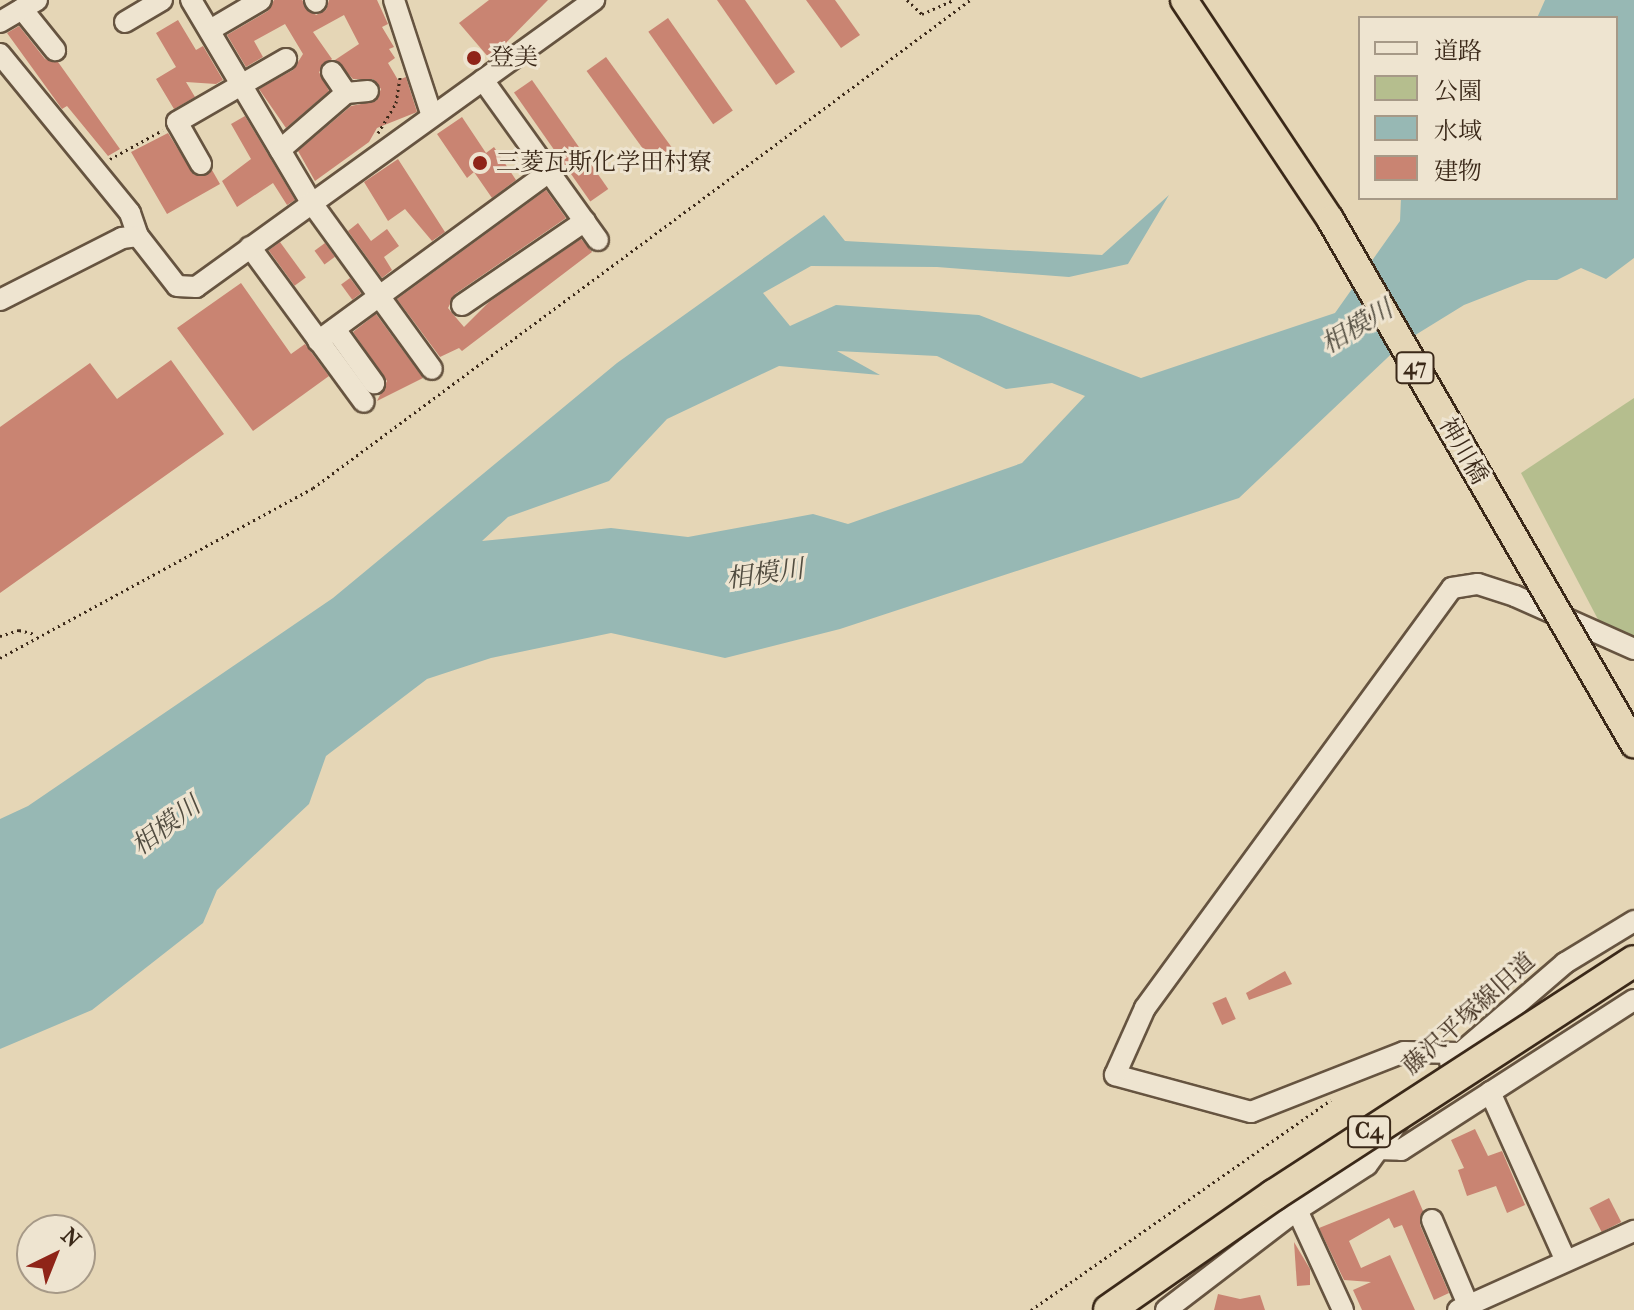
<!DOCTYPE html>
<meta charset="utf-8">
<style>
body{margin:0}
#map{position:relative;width:1634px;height:1310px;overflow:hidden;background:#e5d6b6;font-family:"IM FELL French Canon","Noto Serif JP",serif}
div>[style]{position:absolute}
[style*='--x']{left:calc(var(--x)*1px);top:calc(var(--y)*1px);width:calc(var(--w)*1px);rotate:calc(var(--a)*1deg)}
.green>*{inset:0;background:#b5be8e}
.water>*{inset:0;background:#97b8b4}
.building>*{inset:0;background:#c98472;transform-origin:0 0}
.path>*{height:3px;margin-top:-1.5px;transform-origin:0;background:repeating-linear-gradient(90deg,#3b2919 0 2px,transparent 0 6px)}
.roads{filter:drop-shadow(2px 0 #665440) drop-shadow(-2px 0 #665440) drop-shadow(0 2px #665440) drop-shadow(0 -2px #665440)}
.minor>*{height:20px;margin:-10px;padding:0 10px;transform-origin:10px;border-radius:10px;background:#eee4d0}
.bridges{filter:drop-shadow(2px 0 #3b2919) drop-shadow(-2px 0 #3b2919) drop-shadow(0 2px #3b2919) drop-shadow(0 -2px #3b2919)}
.major-bridge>*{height:26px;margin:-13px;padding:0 13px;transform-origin:13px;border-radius:13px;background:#e5d6b6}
.highway-bridge>*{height:30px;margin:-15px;padding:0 15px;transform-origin:15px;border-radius:15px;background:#e5d6b6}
.dots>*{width:22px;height:22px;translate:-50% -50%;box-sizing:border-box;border:4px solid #eee4d0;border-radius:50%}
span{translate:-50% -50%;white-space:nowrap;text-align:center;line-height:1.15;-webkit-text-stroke:6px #eee4d0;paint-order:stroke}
.shield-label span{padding:2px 6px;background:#eee4d0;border:2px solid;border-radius:6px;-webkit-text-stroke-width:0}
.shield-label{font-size:22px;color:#3b2919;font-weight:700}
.poi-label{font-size:24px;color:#3b2919}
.left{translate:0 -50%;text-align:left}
.street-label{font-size:24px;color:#3b2919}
.water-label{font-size:26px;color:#524d40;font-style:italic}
.legend{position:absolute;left:1358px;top:16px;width:260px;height:184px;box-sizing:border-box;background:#eee4d0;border:2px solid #a69987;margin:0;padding:10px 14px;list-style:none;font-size:24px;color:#3b2919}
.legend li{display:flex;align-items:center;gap:16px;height:40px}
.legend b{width:40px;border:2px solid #a69987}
.north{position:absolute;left:16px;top:1214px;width:80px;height:80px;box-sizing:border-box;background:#eee4d0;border:2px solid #a69987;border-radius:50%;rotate:43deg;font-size:22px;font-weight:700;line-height:32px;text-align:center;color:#3b2919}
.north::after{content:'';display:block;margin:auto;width:28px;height:36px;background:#8f2418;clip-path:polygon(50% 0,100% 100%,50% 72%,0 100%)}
</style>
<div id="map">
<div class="green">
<div style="clip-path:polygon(1634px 398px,1634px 643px,1602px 627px,1521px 473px)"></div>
</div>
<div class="water">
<div style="clip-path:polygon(evenodd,1545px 0,1634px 0,1634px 258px,1606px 279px,1581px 268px,1557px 280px,1528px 280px,1464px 305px,1404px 342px,1239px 498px,840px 629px,725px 658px,611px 633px,491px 658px,427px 679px,326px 756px,309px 804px,217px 890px,203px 923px,92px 1010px,0 1049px,0 819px,28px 806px,333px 598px,617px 363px,824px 215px,845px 241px,1102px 255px,1169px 195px,1128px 264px,1069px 277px,937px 267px,811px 266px,763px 293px,790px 326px,836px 305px,979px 315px,1141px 378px,1335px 313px,1400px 221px,1401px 198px,1616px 198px,1616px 18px,1537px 18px,1545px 0,837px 351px,937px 356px,1006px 389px,1052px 383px,1085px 396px,1022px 463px,848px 524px,813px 514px,688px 537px,611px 528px,482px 541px,508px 517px,609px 481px,667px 419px,779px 366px,880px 375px,837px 351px)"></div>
</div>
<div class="building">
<div style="clip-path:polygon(274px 0,302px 0,316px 15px,326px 10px,329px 0,377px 0,388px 24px,382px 27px,394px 47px,389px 49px,395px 58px,388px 63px,398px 80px,406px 77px,417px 112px,377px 128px,369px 142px,315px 181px,298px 151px,351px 106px,376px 101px,381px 89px,373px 79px,353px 79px,335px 60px,359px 44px,344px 15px,313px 32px,332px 59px,319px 72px,329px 91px,286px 128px,259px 89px,293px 70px,303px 54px,285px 24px,254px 41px,263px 57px,246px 67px,227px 35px,268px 11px)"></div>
<div style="clip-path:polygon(489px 0,548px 0,490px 59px,459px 23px)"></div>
<div style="clip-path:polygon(717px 0,745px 0,795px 72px,776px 85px)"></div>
<div style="clip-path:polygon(806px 0,835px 0,860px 35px,841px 48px)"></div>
<div style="left:668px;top:18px;width:113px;height:24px;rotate:55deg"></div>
<div style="clip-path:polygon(178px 20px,196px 50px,203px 46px,223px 80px,216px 84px,186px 82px,195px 97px,174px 109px,156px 79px,176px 67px,156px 33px)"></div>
<div style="clip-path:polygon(19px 26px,45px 59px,58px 62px,120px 149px,108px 156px,67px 106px,62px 109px,7px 33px)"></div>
<div style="left:606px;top:57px;width:112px;height:24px;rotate:54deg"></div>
<div style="left:532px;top:80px;width:133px;height:22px;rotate:55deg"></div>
<div style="clip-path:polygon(245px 116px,295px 200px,287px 205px,273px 183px,237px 207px,222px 181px,251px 159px,231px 124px)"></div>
<div style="clip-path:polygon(462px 117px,486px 153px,494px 147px,516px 180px,492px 198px,474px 172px,467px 178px,437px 134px)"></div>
<div style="clip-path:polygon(168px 133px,194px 175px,212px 170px,220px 184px,167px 214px,131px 152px)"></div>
<div style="clip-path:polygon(398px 159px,445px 232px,432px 241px,405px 209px,388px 221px,364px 182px)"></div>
<div style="clip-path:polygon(546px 190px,566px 218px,455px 294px,448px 308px,452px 313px,464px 327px,489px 302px,581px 239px,592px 252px,462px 351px,459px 348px,440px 357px,397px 299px)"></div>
<div style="clip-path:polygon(358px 223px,371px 241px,387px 229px,399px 246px,384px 257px,392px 270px,382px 278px,348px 231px)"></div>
<div style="left:280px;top:242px;width:44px;height:14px;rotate:54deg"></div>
<div style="left:325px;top:243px;width:17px;height:13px;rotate:54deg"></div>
<div style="left:350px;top:278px;width:19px;height:11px;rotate:54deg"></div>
<div style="clip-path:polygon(241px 283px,291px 354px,305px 344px,329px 376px,253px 431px,177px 328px)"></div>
<div style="clip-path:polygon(376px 314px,423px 378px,377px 401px,387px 381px,353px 332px)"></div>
<div style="clip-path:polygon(171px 360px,224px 434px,0 593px,0 427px,90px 363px,117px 399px)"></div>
<div style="clip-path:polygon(1285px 971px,1292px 984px,1249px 1000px,1246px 993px)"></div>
<div style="left:1226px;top:997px;width:24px;height:15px;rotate:66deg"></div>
<div style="clip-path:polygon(1475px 1129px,1488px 1156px,1502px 1151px,1525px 1205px,1507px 1213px,1496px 1186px,1467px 1196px,1458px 1170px,1464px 1168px,1451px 1140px)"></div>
<div style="clip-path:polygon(1414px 1190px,1423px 1211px,1420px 1225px,1449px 1293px,1434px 1300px,1402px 1225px,1394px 1228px,1389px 1218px,1349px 1241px,1361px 1268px,1390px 1255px,1415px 1310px,1362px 1310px,1353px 1290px,1371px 1282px,1344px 1280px,1319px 1228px)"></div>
<div style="left:1609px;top:1198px;width:27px;height:22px;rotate:63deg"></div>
<div style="clip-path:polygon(1294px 1242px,1310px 1269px,1310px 1285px,1297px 1286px)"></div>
<div style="clip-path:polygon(1218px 1294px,1240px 1299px,1260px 1295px,1265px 1310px,1214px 1310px)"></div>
</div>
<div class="path">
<div style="--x:907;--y:0;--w:21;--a:43"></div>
<div style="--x:922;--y:14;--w:35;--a:-24"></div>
<div style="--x:378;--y:133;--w:35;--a:-59"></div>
<div style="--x:396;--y:103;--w:26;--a:-81"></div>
<div style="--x:110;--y:159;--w:60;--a:-28.7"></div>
<div style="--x:0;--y:636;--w:20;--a:-18"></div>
<div style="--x:19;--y:630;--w:16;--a:14"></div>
<div style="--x:0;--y:658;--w:356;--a:-28.5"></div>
<div style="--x:313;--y:488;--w:818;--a:-36.6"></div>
<div style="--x:1031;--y:1310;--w:366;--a:-35"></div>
</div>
<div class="roads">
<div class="minor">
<div style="--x:191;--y:0;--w:235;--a:59.3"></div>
<div style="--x:311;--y:202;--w:206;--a:54.1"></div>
<div style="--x:315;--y:0;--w:2;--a:63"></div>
<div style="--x:394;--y:0;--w:122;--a:71.9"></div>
<div style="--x:22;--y:9;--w:53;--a:51.2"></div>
<div style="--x:0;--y:22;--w:43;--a:-30.7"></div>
<div style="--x:125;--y:22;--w:43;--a:-30.7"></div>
<div style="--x:210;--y:30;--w:59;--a:-30.5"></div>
<div style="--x:0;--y:54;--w:205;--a:50.7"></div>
<div style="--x:130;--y:213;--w:24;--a:71"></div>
<div style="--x:332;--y:72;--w:25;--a:56"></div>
<div style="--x:483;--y:80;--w:197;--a:54.3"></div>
<div style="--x:280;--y:150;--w:87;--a:-40.8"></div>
<div style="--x:346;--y:93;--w:22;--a:-5"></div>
<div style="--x:201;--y:164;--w:48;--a:-119.7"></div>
<div style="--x:177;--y:122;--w:126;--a:-30"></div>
<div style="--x:250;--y:247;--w:192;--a:53.7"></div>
<div style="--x:0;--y:300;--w:137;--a:-26.9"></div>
<div style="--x:122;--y:238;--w:16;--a:-7"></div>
<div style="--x:138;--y:236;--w:63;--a:52"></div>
<div style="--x:177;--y:286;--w:19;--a:3"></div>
<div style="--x:196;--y:287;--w:491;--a:-35.8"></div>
<div style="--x:462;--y:305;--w:149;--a:-34.3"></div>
<div style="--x:335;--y:329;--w:67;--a:54.2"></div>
<div style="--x:318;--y:341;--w:286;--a:-36.2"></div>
<div style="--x:1459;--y:1053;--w:55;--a:-179"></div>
<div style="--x:1404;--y:1052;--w:164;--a:158.6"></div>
<div style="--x:1251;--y:1112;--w:141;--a:-164.8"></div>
<div style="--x:1115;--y:1075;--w:73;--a:-65.9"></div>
<div style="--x:1145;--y:1008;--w:520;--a:-53.83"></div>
<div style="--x:1452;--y:588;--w:26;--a:-9"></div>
<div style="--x:1478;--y:584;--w:39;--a:18"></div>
<div style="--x:1515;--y:596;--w:130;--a:24"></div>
<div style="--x:1450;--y:1062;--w:152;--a:-40.7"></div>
<div style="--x:1565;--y:963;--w:81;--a:-31.3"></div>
<div style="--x:1490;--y:1092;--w:185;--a:65.8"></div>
<div style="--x:1377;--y:1149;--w:24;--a:2"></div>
<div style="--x:1401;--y:1150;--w:277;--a:-32.8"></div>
<div style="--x:1297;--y:1210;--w:110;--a:65.3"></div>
<div style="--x:1432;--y:1220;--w:92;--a:67"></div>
<div style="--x:1166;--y:1310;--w:165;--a:-37.4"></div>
<div style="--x:1297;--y:1210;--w:83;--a:-32.7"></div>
<div style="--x:1367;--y:1165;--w:53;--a:-54.2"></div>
<div style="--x:1458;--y:1310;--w:193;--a:-24.2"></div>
</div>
</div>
<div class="bridges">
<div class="major-bridge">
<div style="--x:1184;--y:0;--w:263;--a:56.3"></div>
<div style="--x:1330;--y:219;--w:607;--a:59.93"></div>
</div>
<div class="highway-bridge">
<div style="--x:1109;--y:1310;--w:201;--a:-34.9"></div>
<div style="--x:1274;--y:1195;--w:429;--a:-33"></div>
</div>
</div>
<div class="dots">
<div style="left:474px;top:58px;background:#8f2418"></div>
<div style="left:480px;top:163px;background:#8f2418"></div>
</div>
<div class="shield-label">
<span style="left:1415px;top:368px">47</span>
<span style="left:1369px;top:1132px">C4</span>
</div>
<div class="poi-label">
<span class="left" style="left:490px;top:58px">登美</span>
<span class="left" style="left:496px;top:163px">三菱瓦斯化学田村寮</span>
</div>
<div class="street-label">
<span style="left:1463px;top:451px;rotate:60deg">神川橋</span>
<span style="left:1469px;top:1014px;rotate:-42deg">藤沢平塚線旧道</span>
</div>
<div class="water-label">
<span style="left:1357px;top:327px;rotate:-31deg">相模川</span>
<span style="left:765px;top:574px;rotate:-8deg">相模川</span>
<span style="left:166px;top:826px;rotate:-37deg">相模川</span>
</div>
<ul class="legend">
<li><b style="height:10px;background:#eee4d0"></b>道路</li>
<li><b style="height:22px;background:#b5be8e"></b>公園</li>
<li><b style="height:22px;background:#97b8b4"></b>水域</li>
<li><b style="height:22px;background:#c98472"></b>建物</li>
</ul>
<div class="north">N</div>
</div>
